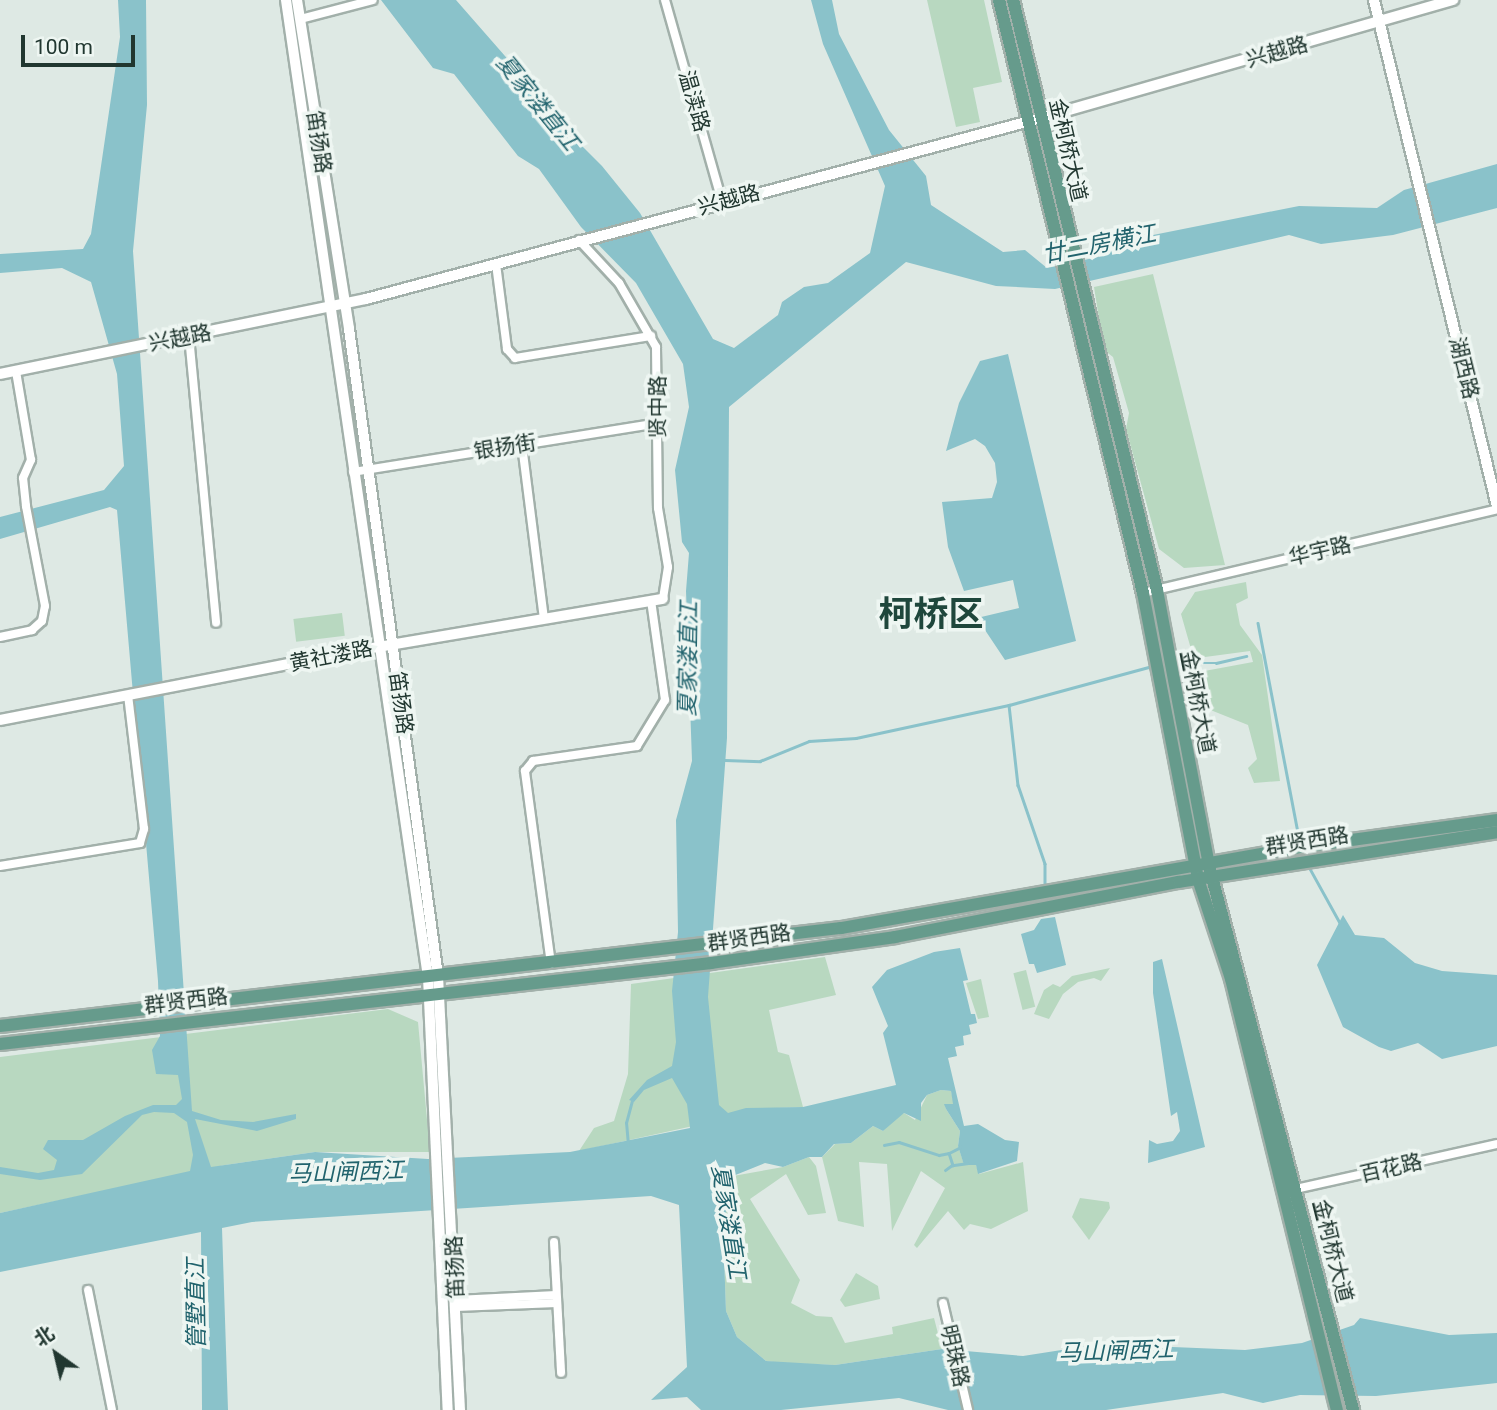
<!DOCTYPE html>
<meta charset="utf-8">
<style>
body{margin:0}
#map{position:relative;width:1497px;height:1410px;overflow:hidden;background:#dee9e4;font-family:Roboto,"Noto Sans SC",sans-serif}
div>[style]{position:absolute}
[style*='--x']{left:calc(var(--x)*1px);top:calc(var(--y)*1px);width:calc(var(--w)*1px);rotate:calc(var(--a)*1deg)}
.green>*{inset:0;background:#b8d8c0;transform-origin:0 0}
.water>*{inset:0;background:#8ac2ca}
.stream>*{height:2.5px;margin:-1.25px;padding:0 1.25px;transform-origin:1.25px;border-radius:1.25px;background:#8ac2ca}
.roads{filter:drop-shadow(2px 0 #a2b0aa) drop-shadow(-2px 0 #a2b0aa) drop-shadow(0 2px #a2b0aa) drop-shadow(0 -2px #a2b0aa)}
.minor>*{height:8px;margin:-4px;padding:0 4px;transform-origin:4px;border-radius:4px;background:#fff}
.tertiary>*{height:10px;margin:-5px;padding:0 5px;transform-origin:5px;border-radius:5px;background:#fff}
.primary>*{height:12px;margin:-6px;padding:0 6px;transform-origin:6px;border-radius:6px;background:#669b8c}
span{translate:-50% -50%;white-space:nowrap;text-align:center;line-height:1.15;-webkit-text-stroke:7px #eef6f2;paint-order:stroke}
.street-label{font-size:21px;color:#213730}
.water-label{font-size:23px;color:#21636d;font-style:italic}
.town-label{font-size:35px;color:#1f473c;font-weight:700}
.north{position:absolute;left:21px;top:1319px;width:70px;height:70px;-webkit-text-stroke:5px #eef6f2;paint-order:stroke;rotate:326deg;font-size:19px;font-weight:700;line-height:28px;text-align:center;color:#213730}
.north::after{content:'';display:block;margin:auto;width:24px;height:32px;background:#213730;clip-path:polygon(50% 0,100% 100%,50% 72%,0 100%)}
.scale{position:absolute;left:21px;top:35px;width:114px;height:32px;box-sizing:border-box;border:4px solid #213730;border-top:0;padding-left:9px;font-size:21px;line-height:24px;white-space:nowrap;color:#213730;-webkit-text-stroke:5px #eef6f2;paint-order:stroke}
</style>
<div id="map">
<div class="green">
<div style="clip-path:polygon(927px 0,984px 0,1002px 82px,973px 88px,980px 122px,956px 127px)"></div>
<div style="clip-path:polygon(1153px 274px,1225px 565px,1184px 568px,1159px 549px,1126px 429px,1129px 413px,1113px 357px,1104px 350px,1094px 287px)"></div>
<div style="clip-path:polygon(1246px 582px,1248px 598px,1236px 604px,1240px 625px,1262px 655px,1280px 781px,1254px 783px,1248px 768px,1257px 759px,1248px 725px,1208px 709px,1199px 672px,1253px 662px,1250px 651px,1205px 657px,1191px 649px,1181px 614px,1195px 592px)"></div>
<div style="left:342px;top:613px;width:23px;height:49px;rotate:83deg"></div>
<div style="clip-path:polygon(825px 957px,836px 995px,769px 1010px,778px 1052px,789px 1055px,803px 1107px,776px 1108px,579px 1151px,594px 1128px,614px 1121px,628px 1074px,631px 984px)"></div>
<div style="clip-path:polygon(1110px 968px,1101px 981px,1094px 978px,1078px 982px,1063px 994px,1049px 1019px,1034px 1014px,1044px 990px,1053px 984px,1060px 987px,1072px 976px)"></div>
<div style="left:1026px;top:970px;width:38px;height:13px;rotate:76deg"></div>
<div style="clip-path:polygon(981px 979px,989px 1017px,978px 1019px,966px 983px)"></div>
<div style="clip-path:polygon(388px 1009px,418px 1022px,430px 1152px,315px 1152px,225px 1165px,0 1213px,0 1057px)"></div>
<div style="clip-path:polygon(941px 1090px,951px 1091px,954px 1104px,945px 1104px,946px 1109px,960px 1131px,958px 1146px,964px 1164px,976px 1165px,979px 1174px,1023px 1162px,1028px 1211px,991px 1229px,970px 1224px,964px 1230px,948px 1211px,917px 1248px,914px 1245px,945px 1188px,921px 1171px,892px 1231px,887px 1164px,859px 1162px,864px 1227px,838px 1221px,822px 1157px,835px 1144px,851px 1143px,873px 1126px,883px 1131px,895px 1117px,904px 1113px,915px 1120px,927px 1095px)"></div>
<div style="clip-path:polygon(809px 1157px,816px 1166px,826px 1213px,808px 1215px,786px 1174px,750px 1199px,800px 1280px,791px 1303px,816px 1316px,832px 1317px,845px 1343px,893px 1334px,892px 1327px,934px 1318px,942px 1349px,835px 1365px,781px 1363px,766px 1361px,737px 1337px,726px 1311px,723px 1227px,733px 1176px,783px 1167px)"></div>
<div style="clip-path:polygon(1080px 1198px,1109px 1202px,1110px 1208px,1089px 1240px,1072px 1217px)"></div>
<div style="clip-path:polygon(856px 1273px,878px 1286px,880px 1299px,845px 1307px,840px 1300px)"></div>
</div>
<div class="water">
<div style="clip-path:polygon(118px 0,146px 0,147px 105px,133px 251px,192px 1111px,221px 1120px,253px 1122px,296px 1114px,296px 1119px,257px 1131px,195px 1119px,211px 1167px,315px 1152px,428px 1159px,570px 1152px,690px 1128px,687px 1104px,672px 1078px,644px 1090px,634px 1102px,629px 1100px,647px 1080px,672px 1066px,676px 1042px,672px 991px,678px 932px,676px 820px,692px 761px,686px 591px,689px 553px,682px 542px,675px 470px,689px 407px,683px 364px,636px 283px,581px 227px,539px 169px,518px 156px,454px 74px,433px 68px,381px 0,456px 0,519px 72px,519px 83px,602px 166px,640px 213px,713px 339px,734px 348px,778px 315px,782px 302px,804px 287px,828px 283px,870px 253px,885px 186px,823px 44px,811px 0,832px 0,839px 34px,889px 130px,926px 176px,931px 205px,1003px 252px,1025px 250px,1047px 268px,1098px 257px,1128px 240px,1299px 206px,1377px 208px,1404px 190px,1497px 164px,1497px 208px,1393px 235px,1321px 244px,1289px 235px,1055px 289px,996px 286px,906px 262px,729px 407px,727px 738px,708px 997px,719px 1105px,728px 1113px,746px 1108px,803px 1107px,896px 1085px,883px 1033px,888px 1026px,872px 987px,887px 970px,934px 952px,960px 948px,968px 980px,963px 981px,971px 1014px,975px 1014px,977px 1023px,969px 1025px,971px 1034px,963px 1036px,964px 1045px,955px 1047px,957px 1056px,948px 1058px,964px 1126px,978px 1124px,1005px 1140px,1019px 1142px,1017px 1161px,978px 1174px,976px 1165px,964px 1165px,958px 1146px,960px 1131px,946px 1109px,944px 1104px,953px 1104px,951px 1091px,941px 1090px,927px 1095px,921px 1103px,921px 1121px,904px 1113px,883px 1131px,873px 1126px,851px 1143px,834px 1144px,822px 1157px,809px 1157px,783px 1167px,765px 1163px,733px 1176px,723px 1227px,726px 1311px,737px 1337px,766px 1361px,835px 1365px,942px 1349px,1023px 1356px,1100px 1344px,1245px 1350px,1302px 1343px,1354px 1325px,1360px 1318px,1449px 1335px,1497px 1333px,1497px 1383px,1376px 1396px,1300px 1395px,1263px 1403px,1223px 1393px,1106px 1410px,948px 1410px,899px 1398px,781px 1410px,701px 1410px,687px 1397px,651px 1400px,687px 1367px,679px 1205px,651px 1196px,252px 1222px,222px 1228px,228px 1410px,202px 1410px,201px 1232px,0 1272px,0 1213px,190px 1171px,193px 1155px,187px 1122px,174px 1113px,154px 1112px,142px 1115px,82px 1174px,40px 1180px,0 1174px,0 1167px,38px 1173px,54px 1170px,57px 1160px,43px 1149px,48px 1140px,83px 1140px,125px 1116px,153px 1105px,176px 1105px,182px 1099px,178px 1075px,156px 1074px,152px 1050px,160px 1036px,158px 981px,117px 510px,110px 507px,0 539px,0 517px,104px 490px,124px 466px,117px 374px,91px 282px,62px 268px,0 273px,0 254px,83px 249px,91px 234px,120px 37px)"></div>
<div style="clip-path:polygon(1008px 354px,1076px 641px,1005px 660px,977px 618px,1019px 608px,1013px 580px,964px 591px,948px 547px,942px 502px,992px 498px,997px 482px,995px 463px,985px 446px,975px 439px,946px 451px,959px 403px,980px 361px)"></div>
<div style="clip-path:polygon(1343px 915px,1355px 935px,1384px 938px,1415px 963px,1442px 971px,1497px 975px,1497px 1046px,1442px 1059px,1418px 1043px,1391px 1051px,1379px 1047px,1343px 1027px,1317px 965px)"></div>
<div style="clip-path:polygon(1055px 917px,1066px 965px,1037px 973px,1034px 964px,1029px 964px,1021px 934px,1034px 930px,1041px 919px)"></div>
<div style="clip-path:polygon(1162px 959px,1205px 1147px,1148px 1163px,1149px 1140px,1157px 1144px,1173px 1141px,1180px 1131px,1177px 1112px,1171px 1116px,1153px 993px,1153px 962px)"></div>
</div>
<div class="stream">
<div style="--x:1258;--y:623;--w:224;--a:79.2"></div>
<div style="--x:1174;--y:663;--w:42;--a:0"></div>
<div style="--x:1216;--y:663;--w:31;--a:-13"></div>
<div style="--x:1009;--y:705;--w:81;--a:83.6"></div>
<div style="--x:1018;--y:785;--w:83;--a:71.1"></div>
<div style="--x:1045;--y:864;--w:25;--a:90"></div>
<div style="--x:725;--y:760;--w:35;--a:2"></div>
<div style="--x:760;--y:761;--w:53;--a:-22.2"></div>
<div style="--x:809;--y:741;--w:47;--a:-3.7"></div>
<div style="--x:856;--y:738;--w:157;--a:-12.2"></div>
<div style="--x:1009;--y:705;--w:149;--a:-15.2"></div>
<div style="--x:1308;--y:865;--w:66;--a:61.1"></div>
<div style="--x:628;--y:1145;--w:22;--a:-95"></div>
<div style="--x:626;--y:1123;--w:24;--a:-75"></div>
<div style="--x:884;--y:1145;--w:15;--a:-11"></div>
<div style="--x:899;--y:1142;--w:42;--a:18"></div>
<div style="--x:939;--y:1155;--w:10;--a:-11"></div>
<div style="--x:949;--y:1153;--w:13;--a:72"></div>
<div style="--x:953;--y:1165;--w:9;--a:144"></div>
<div style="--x:949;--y:1153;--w:13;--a:-27"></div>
<div style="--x:954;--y:1165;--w:14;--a:-8"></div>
</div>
<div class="roads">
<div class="minor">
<div style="--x:665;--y:0;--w:210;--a:74.2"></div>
<div style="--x:300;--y:19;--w:75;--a:-14.6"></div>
<div style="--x:579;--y:240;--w:59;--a:47.1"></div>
<div style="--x:619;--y:283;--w:74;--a:60"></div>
<div style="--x:656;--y:347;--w:161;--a:89.3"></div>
<div style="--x:658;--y:508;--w:60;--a:80.4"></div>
<div style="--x:668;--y:567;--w:32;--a:99"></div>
<div style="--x:496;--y:264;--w:86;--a:82.6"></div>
<div style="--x:507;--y:349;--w:12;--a:48"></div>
<div style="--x:515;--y:358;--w:138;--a:-9.2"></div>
<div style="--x:189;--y:336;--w:288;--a:84.6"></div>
<div style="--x:522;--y:445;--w:175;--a:82.8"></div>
<div style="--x:353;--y:472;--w:309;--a:-9.1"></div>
<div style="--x:1143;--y:593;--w:364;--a:-13.3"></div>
<div style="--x:0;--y:637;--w:33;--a:-12"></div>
<div style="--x:32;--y:630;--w:13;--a:-42"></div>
<div style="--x:42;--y:621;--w:15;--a:-79"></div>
<div style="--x:45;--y:606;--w:102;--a:-100.8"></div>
<div style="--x:26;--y:506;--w:28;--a:-96"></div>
<div style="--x:23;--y:478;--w:20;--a:-66"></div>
<div style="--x:31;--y:460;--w:90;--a:-99.6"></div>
<div style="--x:0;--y:866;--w:142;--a:-9.3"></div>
<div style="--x:140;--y:843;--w:15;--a:-74"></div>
<div style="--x:144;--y:829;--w:135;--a:-96.8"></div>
<div style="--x:551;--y:964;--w:195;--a:-97.7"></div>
<div style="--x:525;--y:771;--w:13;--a:-51"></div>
<div style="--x:533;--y:761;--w:105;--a:-8.2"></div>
<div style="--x:637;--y:746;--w:54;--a:-58.7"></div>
<div style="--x:665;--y:700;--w:100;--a:-98"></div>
<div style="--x:1291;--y:1190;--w:211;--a:-12.6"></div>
<div style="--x:554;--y:1242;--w:131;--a:86.9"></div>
<div style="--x:88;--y:1290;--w:122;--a:78.7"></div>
<div style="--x:456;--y:1300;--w:100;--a:-2.9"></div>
<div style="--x:943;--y:1303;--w:110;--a:76.8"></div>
<div style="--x:456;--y:1307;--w:101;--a:-2.3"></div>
</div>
<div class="tertiary">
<div style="--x:286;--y:0;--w:987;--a:81.73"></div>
<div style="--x:428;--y:977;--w:433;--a:87.4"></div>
<div style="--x:297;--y:0;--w:333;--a:81"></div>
<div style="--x:349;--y:329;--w:653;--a:82.17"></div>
<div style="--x:438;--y:976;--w:435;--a:87.1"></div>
<div style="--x:1374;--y:0;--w:521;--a:76.34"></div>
<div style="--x:0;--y:374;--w:374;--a:-11.6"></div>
<div style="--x:366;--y:299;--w:699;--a:-15.01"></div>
<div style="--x:1041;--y:118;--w:429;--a:-16"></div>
<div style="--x:0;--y:720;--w:373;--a:-11"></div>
<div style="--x:366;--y:649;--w:301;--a:-9.6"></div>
</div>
<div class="primary">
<div style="--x:999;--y:0;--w:610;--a:76.35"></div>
<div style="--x:1143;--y:593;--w:291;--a:79.1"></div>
<div style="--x:1198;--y:879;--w:105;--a:71.7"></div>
<div style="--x:1231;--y:979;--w:444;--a:76.2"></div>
<div style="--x:1013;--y:0;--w:607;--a:76.28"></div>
<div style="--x:1157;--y:590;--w:281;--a:79.3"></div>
<div style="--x:1209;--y:866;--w:563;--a:75.17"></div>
<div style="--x:0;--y:1026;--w:847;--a:-6.65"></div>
<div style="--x:841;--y:928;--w:474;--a:-10"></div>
<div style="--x:1308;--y:846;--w:191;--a:-7.8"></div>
<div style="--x:0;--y:1044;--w:716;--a:-6.5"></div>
<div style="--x:711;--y:963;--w:186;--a:-8"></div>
<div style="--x:895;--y:937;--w:289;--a:-11"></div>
<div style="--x:1179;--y:882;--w:322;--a:-8.9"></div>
</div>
</div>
<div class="street-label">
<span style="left:1277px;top:52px;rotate:-16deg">兴越路</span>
<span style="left:694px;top:101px;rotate:74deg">温渎路</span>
<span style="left:319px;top:142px;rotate:81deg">笛扬路</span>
<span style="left:1068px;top:150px;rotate:77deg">金柯桥大道</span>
<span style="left:729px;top:200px;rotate:-15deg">兴越路</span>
<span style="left:180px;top:338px;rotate:-11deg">兴越路</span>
<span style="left:1464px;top:368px;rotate:76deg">湖西路</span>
<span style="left:658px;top:407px;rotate:-90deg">贤中路</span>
<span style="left:505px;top:447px;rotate:-9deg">银扬街</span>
<span style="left:1320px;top:551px;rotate:-13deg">华宇路</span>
<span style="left:331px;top:656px;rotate:-11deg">黄社溇路</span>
<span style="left:1198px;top:702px;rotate:79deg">金柯桥大道</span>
<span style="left:401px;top:703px;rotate:82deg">笛扬路</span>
<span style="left:1307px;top:841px;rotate:-9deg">群贤西路</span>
<span style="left:749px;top:938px;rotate:-8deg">群贤西路</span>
<span style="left:186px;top:1001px;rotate:-7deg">群贤西路</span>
<span style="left:1391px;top:1168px;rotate:-13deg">百花路</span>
<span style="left:1333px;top:1251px;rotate:76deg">金柯桥大道</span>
<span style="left:455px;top:1267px;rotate:-92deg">笛扬路</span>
<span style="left:955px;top:1356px;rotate:77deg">明珠路</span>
</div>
<div class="water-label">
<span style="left:537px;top:103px;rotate:51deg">夏家溇直江</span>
<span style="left:1099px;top:245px;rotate:-11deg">廿二房横江</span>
<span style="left:689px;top:659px;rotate:-89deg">夏家溇直江</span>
<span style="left:346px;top:1173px;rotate:-2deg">马山闸西江</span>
<span style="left:728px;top:1222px;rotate:81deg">夏家溇直江</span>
<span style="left:197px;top:1304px;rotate:-91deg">管墅直江</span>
<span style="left:1116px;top:1352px;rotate:-2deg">马山闸西江</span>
</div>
<div class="town-label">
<span style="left:931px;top:615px">柯桥区</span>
</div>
<div class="north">北</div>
<div class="scale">100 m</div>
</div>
